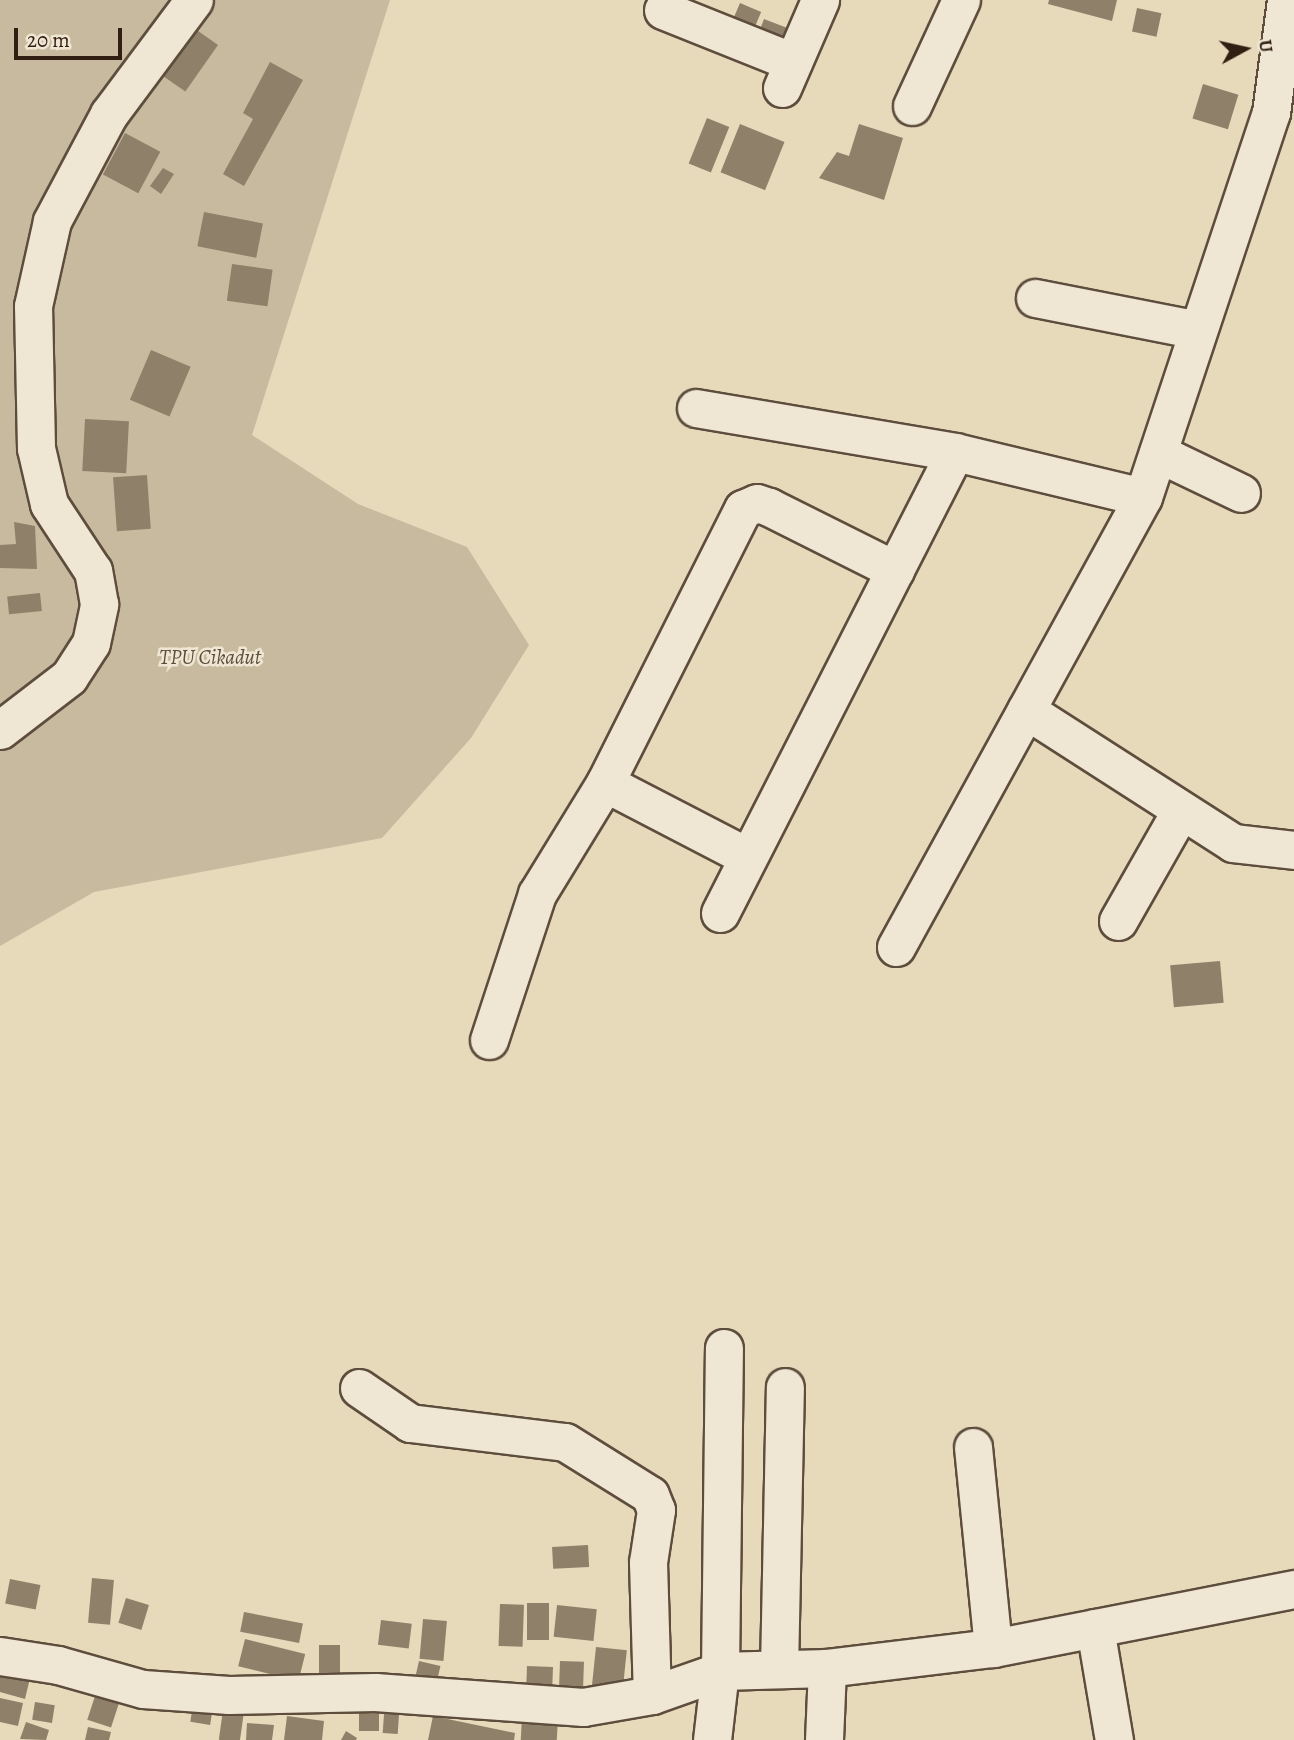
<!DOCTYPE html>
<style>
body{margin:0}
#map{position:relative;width:1294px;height:1740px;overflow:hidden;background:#e6dabb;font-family:Alegreya,serif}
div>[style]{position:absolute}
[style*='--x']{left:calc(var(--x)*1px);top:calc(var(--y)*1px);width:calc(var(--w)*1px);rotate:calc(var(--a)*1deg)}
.green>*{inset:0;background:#c7ba9e}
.building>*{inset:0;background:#8f806a;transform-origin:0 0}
.roads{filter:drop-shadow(2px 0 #5e4d3d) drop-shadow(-2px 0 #5e4d3d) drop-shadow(0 2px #5e4d3d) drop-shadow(0 -2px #5e4d3d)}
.minor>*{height:37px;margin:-18.5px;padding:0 18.5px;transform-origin:18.5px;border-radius:18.5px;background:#efe7d3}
span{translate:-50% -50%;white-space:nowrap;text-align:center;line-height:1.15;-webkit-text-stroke:5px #efe7d3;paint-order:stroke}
.park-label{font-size:21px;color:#5e4d3d;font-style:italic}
.north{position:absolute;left:1210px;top:14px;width:70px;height:70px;-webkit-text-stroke:5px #efe7d3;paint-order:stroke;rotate:82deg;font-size:19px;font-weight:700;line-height:28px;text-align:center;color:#311e13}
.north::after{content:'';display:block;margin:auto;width:24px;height:32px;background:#311e13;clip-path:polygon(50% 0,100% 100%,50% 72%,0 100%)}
.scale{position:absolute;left:14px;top:28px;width:108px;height:32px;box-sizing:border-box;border:4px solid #311e13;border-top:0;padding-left:9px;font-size:21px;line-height:24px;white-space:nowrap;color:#311e13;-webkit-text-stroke:5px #efe7d3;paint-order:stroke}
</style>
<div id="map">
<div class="green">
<div style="clip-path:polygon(0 0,390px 0,252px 435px,358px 504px,467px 547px,529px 645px,471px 738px,382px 838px,94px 892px,0 946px)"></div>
</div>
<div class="building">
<div style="clip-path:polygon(1049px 0,1117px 0,1112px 21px,1048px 4px)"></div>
<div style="left:740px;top:3px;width:23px;height:43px;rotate:23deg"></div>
<div style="left:1137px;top:8px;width:25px;height:24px;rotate:12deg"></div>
<div style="left:764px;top:19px;width:25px;height:27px;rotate:21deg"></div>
<div style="left:191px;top:26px;width:33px;height:57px;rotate:35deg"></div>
<div style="clip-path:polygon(270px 62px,303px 80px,244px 186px,223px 174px,253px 119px,243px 113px)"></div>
<div style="left:1203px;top:84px;width:37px;height:36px;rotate:17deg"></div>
<div style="left:707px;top:118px;width:24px;height:49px;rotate:22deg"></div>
<div style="left:740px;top:124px;width:48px;height:52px;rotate:22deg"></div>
<div style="clip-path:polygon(859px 124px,903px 138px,884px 200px,819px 178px,837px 152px,849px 156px)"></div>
<div style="left:125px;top:133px;width:40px;height:47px;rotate:28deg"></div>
<div style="clip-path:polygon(163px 168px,174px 174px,161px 194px,150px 186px)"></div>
<div style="left:204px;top:212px;width:60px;height:35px;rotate:11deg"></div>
<div style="left:232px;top:264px;width:41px;height:37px;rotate:8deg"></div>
<div style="left:151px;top:350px;width:43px;height:54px;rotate:23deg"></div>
<div style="left:85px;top:419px;width:44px;height:52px;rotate:3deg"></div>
<div style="left:147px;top:475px;width:54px;height:34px;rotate:86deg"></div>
<div style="clip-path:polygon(14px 522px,35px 526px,37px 569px,0 568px,0 545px,16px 544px)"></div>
<div style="left:40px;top:593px;width:18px;height:33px;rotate:84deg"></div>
<div style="left:1220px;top:961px;width:42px;height:50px;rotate:85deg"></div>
<div style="left:588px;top:1545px;width:22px;height:36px;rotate:87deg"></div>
<div style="left:92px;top:1578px;width:22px;height:45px;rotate:5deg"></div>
<div style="left:10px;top:1579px;width:31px;height:25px;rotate:11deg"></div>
<div style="left:126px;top:1598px;width:24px;height:26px;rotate:17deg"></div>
<div style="left:527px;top:1603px;width:22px;height:37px"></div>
<div style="left:500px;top:1604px;width:24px;height:42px;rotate:2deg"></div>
<div style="left:557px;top:1605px;width:40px;height:32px;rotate:6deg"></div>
<div style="left:244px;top:1612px;width:60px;height:20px;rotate:11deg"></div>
<div style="left:423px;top:1619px;width:24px;height:40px;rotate:5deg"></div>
<div style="left:381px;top:1620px;width:31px;height:25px;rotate:7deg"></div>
<div style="left:245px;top:1639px;width:62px;height:28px;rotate:14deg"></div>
<div style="left:319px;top:1645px;width:21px;height:30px"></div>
<div style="left:596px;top:1647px;width:31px;height:49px;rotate:6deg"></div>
<div style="left:419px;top:1661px;width:22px;height:21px;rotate:13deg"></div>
<div style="left:560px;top:1661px;width:24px;height:37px;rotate:2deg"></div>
<div style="left:527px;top:1666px;width:26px;height:25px;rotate:2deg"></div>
<div style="clip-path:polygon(0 1670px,30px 1678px,25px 1699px,0 1692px)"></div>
<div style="left:95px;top:1696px;width:25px;height:25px;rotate:18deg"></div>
<div style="clip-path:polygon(0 1698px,23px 1703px,18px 1726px,0 1722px)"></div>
<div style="left:385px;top:1700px;width:15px;height:33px;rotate:4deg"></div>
<div style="left:359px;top:1701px;width:20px;height:30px"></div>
<div style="left:35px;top:1702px;width:20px;height:18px;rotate:9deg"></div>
<div style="left:193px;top:1705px;width:20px;height:17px;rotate:9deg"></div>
<div style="left:223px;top:1710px;width:21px;height:30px;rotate:8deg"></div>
<div style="clip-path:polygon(287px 1716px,324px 1721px,322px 1740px,284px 1740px)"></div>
<div style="clip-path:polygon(433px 1716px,515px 1733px,514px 1740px,428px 1740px)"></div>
<div style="left:522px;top:1716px;width:36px;height:24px;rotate:3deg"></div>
<div style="clip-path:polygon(26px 1722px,49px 1730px,46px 1740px,20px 1739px)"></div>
<div style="clip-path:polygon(247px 1723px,274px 1725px,272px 1740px,246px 1740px)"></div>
<div style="clip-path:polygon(88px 1727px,111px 1732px,109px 1740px,85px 1740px)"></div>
<div style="clip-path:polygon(346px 1731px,357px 1738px,356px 1740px,341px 1740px)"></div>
</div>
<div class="roads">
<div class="minor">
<div style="--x:663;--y:10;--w:140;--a:21.8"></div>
<div style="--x:782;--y:88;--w:96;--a:-66.6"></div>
<div style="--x:912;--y:106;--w:117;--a:-65.2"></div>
<div style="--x:1035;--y:298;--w:166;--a:11.1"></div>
<div style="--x:696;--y:408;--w:263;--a:9.6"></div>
<div style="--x:955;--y:452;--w:193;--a:13.5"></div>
<div style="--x:1158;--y:453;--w:92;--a:25.7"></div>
<div style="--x:1026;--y:710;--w:246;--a:32.7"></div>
<div style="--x:1233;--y:843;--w:61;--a:6.5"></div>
<div style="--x:0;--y:730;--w:87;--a:-37.5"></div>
<div style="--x:69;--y:677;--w:40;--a:-57.1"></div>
<div style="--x:91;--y:643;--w:40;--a:-78"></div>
<div style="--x:99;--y:604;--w:34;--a:-100"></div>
<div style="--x:93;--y:571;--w:80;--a:-123.3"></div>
<div style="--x:49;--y:504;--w:57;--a:-103.1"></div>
<div style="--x:36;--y:448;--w:142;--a:-91.2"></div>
<div style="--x:33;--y:306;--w:87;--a:-77.4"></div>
<div style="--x:52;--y:221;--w:121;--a:-62"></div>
<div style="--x:109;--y:114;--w:142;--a:-53.3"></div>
<div style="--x:748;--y:857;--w:161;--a:-152.6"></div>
<div style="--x:605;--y:783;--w:307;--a:-63.3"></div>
<div style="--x:743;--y:509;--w:15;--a:-23"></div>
<div style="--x:757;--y:503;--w:13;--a:18"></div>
<div style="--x:769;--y:507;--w:141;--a:26.6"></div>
<div style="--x:720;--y:913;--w:517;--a:-62.99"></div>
<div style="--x:1118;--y:921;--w:125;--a:-60.4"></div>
<div style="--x:896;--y:947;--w:513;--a:-61.24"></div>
<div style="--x:1143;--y:497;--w:405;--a:-71.6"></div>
<div style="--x:1271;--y:113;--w:114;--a:-82.4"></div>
<div style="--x:489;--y:1040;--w:154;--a:-71.8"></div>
<div style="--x:537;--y:894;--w:130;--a:-58.5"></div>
<div style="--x:359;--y:1388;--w:62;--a:34.5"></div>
<div style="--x:410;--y:1423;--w:156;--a:7"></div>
<div style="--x:565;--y:1442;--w:100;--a:31.9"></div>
<div style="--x:650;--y:1495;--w:16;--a:68"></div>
<div style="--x:656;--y:1510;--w:53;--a:98.7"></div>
<div style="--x:648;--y:1562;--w:133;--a:88.3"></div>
<div style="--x:973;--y:1447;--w:202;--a:84.3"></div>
<div style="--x:1095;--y:1628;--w:114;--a:80.4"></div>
<div style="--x:0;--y:1656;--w:59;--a:8.8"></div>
<div style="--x:58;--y:1665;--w:88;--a:15.8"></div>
<div style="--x:143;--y:1689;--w:86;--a:4"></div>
<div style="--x:229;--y:1695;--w:146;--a:-1.2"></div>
<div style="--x:375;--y:1692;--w:209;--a:4.1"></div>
<div style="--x:583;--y:1707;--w:70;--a:-9.9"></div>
<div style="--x:652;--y:1695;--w:72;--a:-19.4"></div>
<div style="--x:720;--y:1671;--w:107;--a:-1.6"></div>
<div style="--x:827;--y:1668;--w:167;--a:-6.9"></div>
<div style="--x:993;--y:1648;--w:307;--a:-11.1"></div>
<div style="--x:779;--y:1669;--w:282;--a:-88.8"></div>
<div style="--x:712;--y:1740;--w:69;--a:-83.4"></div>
<div style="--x:720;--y:1671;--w:323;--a:-89.3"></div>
<div style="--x:824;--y:1740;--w:72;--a:-87.6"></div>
</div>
</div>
<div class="park-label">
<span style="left:210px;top:657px">TPU Cikadut</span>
</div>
<div class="north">U</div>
<div class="scale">20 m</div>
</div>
